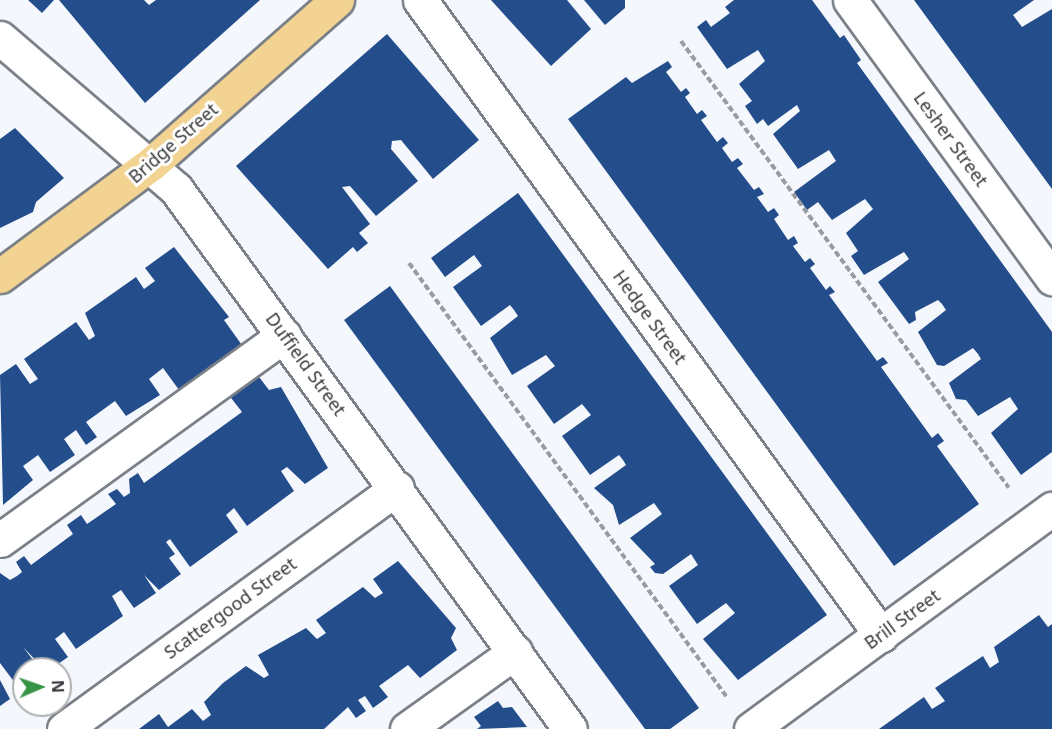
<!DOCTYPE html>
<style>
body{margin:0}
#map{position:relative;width:1052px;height:729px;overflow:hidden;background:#f4f8fd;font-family:"Noto Sans",sans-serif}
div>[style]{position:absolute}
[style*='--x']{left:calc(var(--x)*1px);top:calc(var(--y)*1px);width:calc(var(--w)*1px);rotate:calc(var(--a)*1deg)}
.building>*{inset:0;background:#244d8c}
.path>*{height:4px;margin-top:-2px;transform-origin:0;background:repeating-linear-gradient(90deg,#999ca1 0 6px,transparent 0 9px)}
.roads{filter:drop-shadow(2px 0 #7b8088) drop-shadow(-2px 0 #7b8088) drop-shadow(0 2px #7b8088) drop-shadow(0 -2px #7b8088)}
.minor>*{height:33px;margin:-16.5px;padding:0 16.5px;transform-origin:16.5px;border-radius:16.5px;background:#fff}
.major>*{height:33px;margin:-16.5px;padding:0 16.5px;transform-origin:16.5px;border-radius:16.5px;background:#f3d392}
span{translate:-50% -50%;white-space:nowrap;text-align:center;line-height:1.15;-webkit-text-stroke:6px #fff;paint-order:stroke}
.street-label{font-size:18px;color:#37393d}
.north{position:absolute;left:12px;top:657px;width:60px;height:60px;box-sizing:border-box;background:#fff;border:2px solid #afb0b1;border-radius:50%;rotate:88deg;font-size:16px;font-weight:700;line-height:24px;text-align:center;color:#37393d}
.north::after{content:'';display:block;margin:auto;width:21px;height:27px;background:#379446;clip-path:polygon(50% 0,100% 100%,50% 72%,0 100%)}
</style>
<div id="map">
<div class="building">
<div style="clip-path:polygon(28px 0,54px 0,42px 13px)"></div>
<div style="clip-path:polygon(59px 0,144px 0,149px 5px,156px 0,260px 0,145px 103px)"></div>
<div style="clip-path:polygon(491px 0,567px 0,591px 29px,551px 66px)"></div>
<div style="clip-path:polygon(584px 0,625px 0,625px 8px,605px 25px)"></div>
<div style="clip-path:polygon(734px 0,812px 0,840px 38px,844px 35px,861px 60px,857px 63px,1052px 332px,1052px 452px,1021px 475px,991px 433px,1018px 409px,1010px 397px,978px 416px,966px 400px,956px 399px,949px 383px,981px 359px,978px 354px,973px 348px,944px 366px,937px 365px,918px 332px,946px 310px,942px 304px,938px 300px,915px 312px,916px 320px,909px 324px,878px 282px,909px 259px,904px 252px,864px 275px,851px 256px,858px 251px,846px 233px,873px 209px,865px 199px,832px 220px,818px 202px,807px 210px,794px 192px,836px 161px,829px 150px,798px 169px,773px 134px,800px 111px,797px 105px,768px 126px,763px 119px,757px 124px,745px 106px,752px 101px,739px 84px,765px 61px,758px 50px,727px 69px,697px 27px,706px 20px,711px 27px,730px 13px,725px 7px)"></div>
<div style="clip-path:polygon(914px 0,1034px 0,1013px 15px,1022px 27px,1052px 9px,1052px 189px)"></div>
<div style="clip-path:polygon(387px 34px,479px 140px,433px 179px,401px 140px,392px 141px,391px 149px,418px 181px,376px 216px,350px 186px,342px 187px,370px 224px,359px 233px,368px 243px,357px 252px,353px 247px,328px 269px,236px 166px)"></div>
<div style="clip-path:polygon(668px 61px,672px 67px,666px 72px,681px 92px,686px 88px,690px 93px,685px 97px,697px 114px,702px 110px,707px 116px,701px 120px,717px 142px,723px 137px,728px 143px,722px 148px,732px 162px,738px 158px,743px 164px,737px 168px,754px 190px,759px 187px,764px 194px,757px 197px,768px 212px,774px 208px,779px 215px,774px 219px,788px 240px,794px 236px,798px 243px,793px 246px,805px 262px,810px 258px,815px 264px,810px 268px,826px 290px,830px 286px,835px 292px,829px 295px,877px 361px,883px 357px,888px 363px,881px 367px,932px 438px,938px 433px,944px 441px,937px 446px,979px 504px,894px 566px,568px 119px,626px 77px,632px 83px)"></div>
<div style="clip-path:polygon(15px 128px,64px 178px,36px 202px,33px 212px,0 228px,0 139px)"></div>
<div style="clip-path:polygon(518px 193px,827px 615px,738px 680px,703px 639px,735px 613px,726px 603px,697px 624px,669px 586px,698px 565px,691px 554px,663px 574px,655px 573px,650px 567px,655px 564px,630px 538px,662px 514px,654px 503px,619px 525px,613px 505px,594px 488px,626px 465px,623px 460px,619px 455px,590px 475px,562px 436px,591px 415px,582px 404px,554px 424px,527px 386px,555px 366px,546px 355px,512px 375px,490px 338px,518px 316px,514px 310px,510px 305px,481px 326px,453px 287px,482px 266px,474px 255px,445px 277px,431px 258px)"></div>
<div style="clip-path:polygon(174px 247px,229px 317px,224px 320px,244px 348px,182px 394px,163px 368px,149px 379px,160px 395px,126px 416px,115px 401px,86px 422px,97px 437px,86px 445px,76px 430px,64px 439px,75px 455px,50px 472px,38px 455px,23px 466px,33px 480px,3px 505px,0 375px,16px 364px,30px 384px,38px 379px,24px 359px,76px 322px,89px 340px,95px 336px,85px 313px,136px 277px,144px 289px,155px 281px,145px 268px)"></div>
<div style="clip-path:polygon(390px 286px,699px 708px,670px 729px,645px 729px,344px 320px)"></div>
<div style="clip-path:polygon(256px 373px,269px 390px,281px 387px,328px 468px,305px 484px,287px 467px,281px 471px,294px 491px,247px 526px,234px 508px,226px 515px,238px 532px,190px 567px,170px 539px,166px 542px,175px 554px,169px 558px,181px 574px,159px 590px,144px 575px,156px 593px,134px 608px,121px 590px,112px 596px,123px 616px,76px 649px,64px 632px,55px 639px,68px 657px,51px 669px,44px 669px,23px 647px,40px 669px,24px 669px,21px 691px,0 663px,0 573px,10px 580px,17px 576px,22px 572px,16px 562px,24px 556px,31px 565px,73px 534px,67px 525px,81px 515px,87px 524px,116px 504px,108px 494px,117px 489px,124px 497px,130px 493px,129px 479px,138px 473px,144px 483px,242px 412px,228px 394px)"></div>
<div style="clip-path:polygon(398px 561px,456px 628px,451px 638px,457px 650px,420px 678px,408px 665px,379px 686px,388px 697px,373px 708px,365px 696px,358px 700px,366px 711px,356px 718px,348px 707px,324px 729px,139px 729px,159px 714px,168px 727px,192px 709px,203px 721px,211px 715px,204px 702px,223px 683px,246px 666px,264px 678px,269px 675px,258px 655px,306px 628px,317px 639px,326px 633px,316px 620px,363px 587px,375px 598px,383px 593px,373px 579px)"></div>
<div style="clip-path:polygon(1039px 615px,1048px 627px,1052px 624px,1052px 729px,879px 729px,924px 697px,932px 709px,945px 701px,935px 688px,983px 656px,990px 668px,999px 662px,994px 647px)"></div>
<div style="clip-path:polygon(0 680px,10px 699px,0 706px)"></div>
<div style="clip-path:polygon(498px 701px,503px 708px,512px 707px,527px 727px,477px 729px,481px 726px,474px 717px)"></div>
</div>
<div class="path">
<div style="--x:681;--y:41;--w:554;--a:53.73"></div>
<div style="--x:409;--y:263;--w:537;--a:53.79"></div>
</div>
<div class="roads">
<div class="minor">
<div style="--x:420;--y:0;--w:785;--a:54.02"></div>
<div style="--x:850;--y:0;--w:344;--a:54"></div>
<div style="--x:0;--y:38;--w:232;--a:40.6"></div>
<div style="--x:176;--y:189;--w:668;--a:53.88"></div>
<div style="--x:0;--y:540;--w:350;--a:-35.8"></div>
<div style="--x:64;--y:729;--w:411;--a:-35.9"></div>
<div style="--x:407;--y:729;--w:133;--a:-35.5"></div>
<div style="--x:751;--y:729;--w:373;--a:-36.2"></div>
</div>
<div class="major">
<div style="--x:0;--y:276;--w:188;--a:-36.6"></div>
<div style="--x:151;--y:164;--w:248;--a:-41.4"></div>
</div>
</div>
<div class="street-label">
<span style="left:951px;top:139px;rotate:54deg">Lesher Street</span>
<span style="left:173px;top:143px;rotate:-41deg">Bridge Street</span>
<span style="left:650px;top:317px;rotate:54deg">Hedge Street</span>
<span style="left:306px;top:364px;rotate:54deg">Duffield Street</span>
<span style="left:230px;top:608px;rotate:-36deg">Scattergood Street</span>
<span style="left:902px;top:619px;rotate:-36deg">Brill Street</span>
</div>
<div class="north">N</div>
</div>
